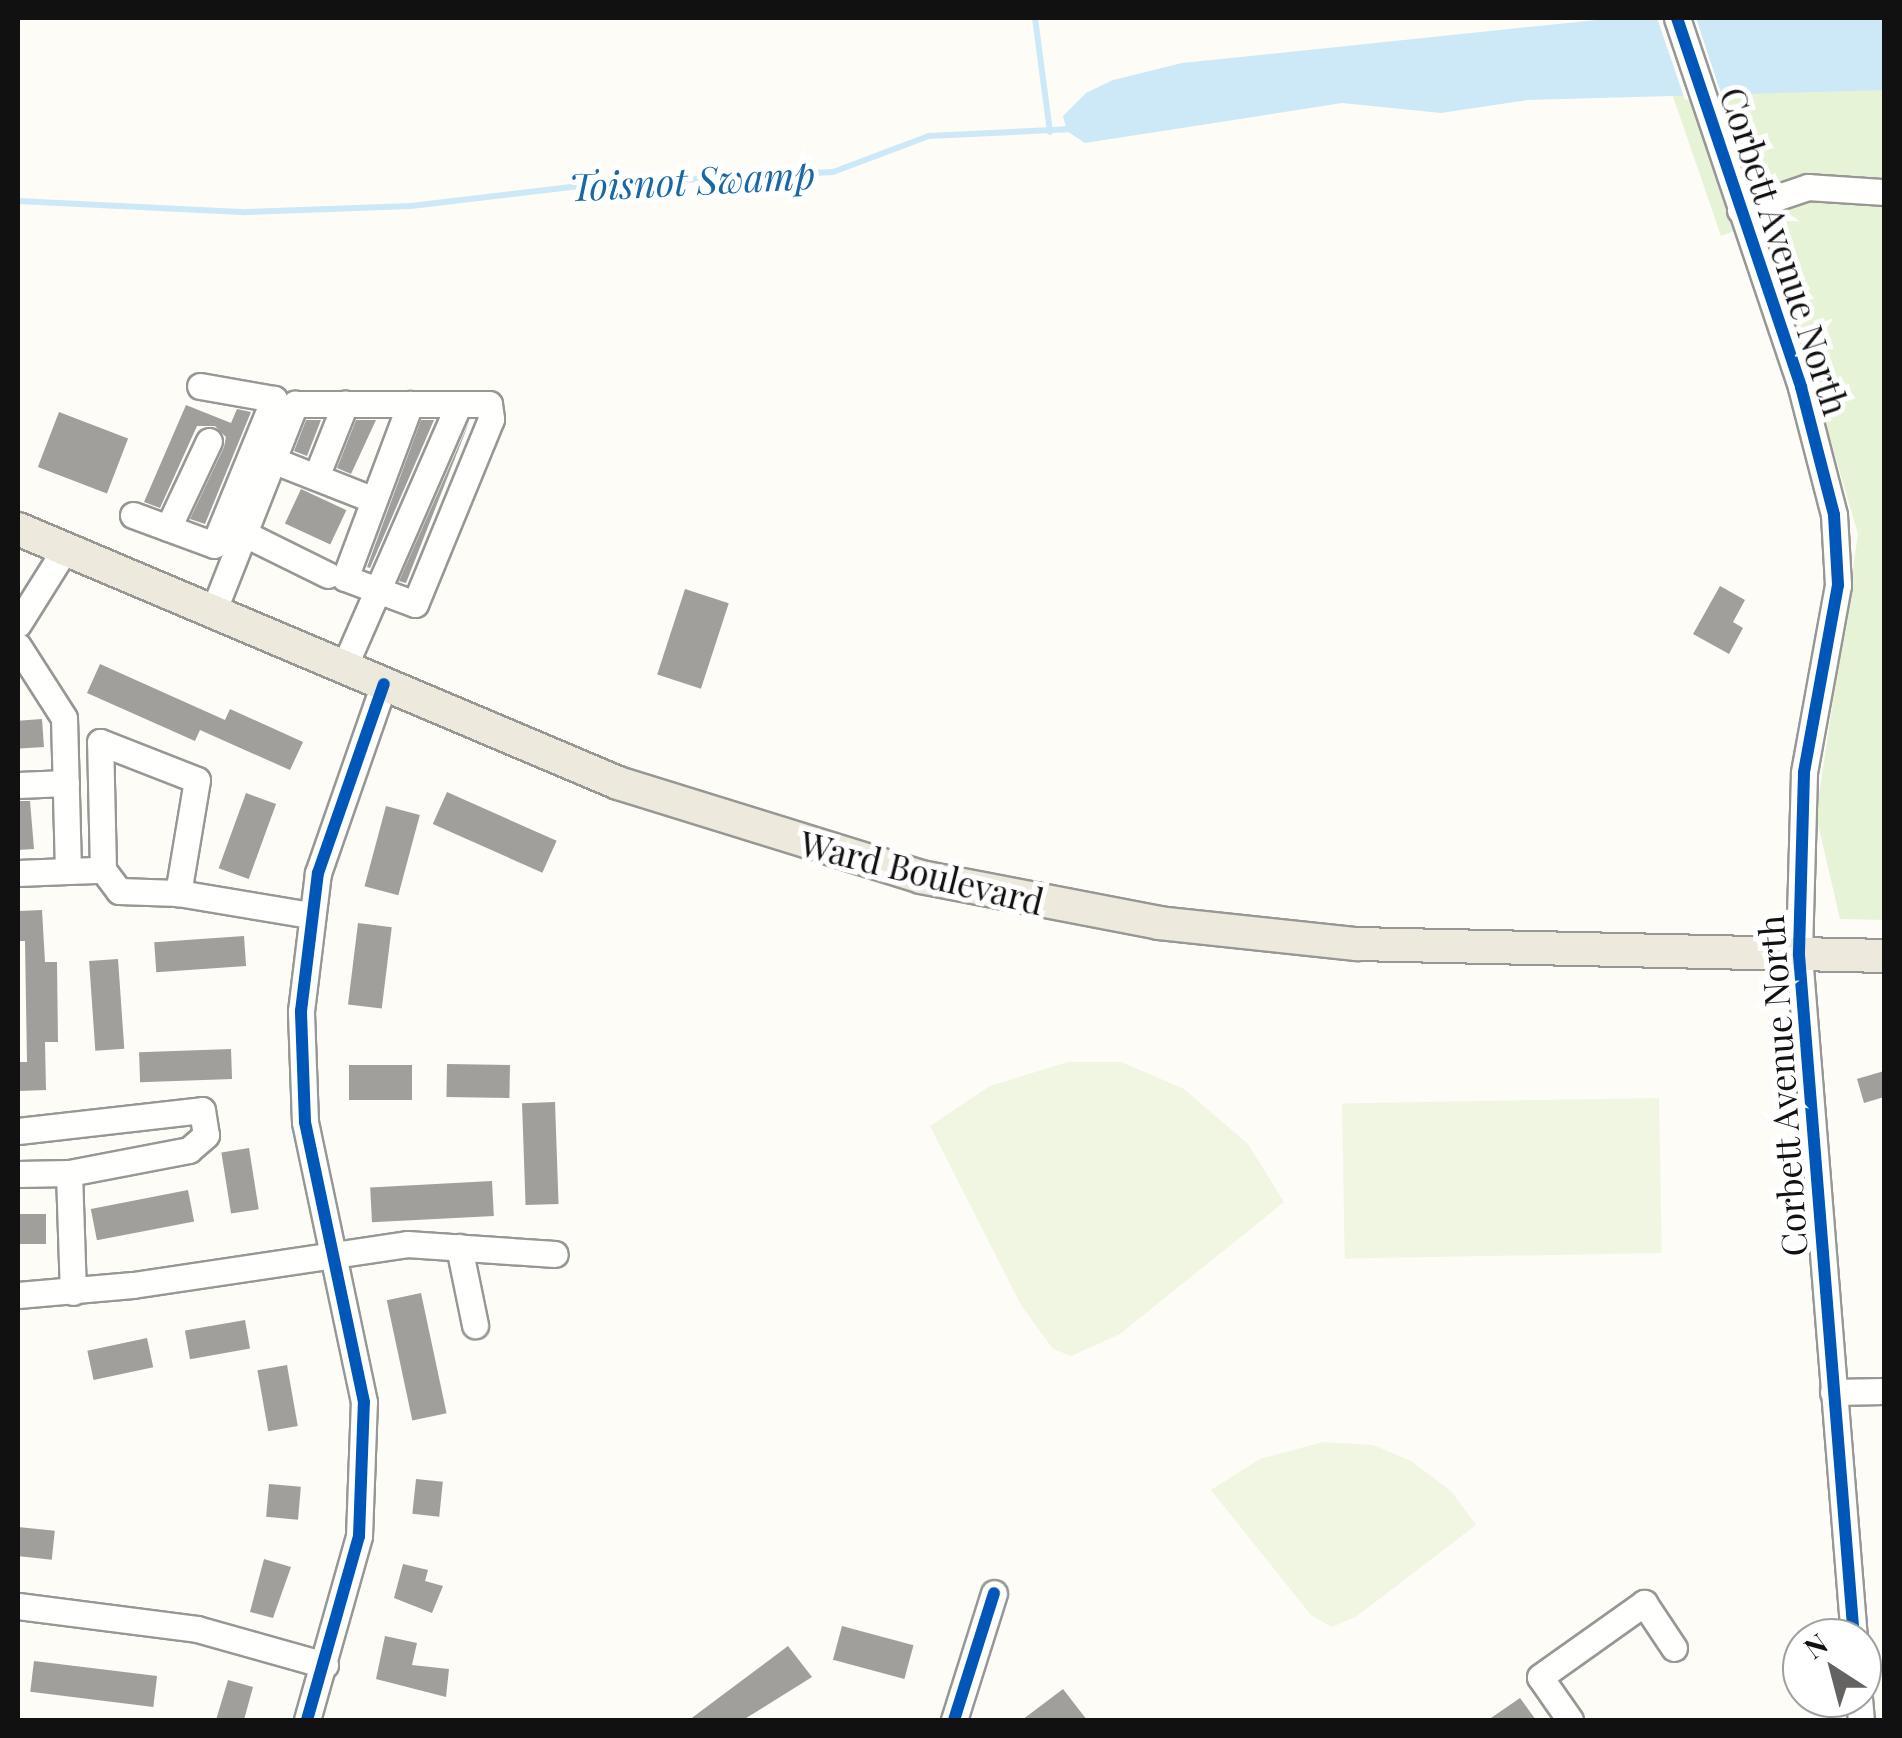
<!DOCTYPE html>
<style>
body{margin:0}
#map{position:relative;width:1902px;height:1738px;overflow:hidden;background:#fdfcf7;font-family:"Playfair Display",serif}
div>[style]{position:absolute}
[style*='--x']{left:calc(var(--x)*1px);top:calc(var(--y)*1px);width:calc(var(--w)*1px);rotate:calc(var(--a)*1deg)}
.green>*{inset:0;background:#e7f3d7}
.pitch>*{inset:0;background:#f0f6e1;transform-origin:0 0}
.water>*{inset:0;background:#cde8f7}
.pier>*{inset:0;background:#fdfcf7}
.stream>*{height:6px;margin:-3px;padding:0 3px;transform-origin:3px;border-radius:3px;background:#cde8f7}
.building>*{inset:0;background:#a19f9c;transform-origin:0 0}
.roads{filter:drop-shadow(2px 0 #979795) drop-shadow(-2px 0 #979795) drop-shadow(0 2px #979795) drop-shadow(0 -2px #979795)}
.minor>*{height:25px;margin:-12.5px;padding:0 12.5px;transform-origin:12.5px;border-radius:12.5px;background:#fffffe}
.major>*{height:32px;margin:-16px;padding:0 16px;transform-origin:16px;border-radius:16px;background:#ede9dc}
.cycleway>*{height:12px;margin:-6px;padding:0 6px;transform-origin:6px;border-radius:6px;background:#0057b8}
span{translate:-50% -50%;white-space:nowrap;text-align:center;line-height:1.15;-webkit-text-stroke:10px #fff;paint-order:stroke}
.street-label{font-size:35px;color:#111}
.water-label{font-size:38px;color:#1768a6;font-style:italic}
.frame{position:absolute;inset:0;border:20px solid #111;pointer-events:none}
.north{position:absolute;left:1782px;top:1618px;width:100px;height:100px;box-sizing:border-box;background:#fff;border:2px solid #a0a0a0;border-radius:50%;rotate:324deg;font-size:28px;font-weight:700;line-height:40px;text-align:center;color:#111}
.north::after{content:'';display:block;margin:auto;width:35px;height:45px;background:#646362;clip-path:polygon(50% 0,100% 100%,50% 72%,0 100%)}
</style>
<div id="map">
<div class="green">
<div style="clip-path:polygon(1646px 18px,1884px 18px,1884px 920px,1840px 919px,1816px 815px,1858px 534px,1766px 219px,1721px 236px)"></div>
</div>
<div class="pitch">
<div style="clip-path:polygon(1068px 1062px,1121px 1062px,1184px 1089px,1248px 1144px,1284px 1202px,1120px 1334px,1071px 1356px,1053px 1349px,1021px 1305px,930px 1126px,990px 1086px)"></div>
<div style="left:1659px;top:1098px;width:155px;height:317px;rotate:89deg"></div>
<div style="clip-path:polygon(1323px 1442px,1373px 1445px,1411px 1461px,1452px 1492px,1476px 1525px,1357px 1616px,1332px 1627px,1311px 1615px,1211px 1490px,1260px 1459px)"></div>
</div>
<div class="water">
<div style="clip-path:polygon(1616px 18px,1884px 18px,1884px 90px,1527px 100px,1441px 113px,1342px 103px,1085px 143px,1067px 131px,1063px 116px,1086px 93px,1113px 80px,1182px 63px)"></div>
</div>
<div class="pier">
<div style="clip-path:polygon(1657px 18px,1696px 18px,1721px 93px,1685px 100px)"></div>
</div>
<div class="stream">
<div style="--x:1035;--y:18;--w:115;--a:82.5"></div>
<div style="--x:18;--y:201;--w:228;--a:2.8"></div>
<div style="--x:246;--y:212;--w:165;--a:-2.1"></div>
<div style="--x:411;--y:206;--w:176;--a:-6.8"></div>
<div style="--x:586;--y:185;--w:247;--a:-3"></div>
<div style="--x:833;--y:172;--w:103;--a:-20.6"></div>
<div style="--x:929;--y:136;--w:143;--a:-2.8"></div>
</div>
<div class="building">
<div style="clip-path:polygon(186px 405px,231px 423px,237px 409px,251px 412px,205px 524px,190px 519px,224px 447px,226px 437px,215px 426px,197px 426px,160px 508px,144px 502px)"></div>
<div style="left:59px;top:412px;width:74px;height:59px;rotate:21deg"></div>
<div style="clip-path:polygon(306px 420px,321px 420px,307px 456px,294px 451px)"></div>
<div style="clip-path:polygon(356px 420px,376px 420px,351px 474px,337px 468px)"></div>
<div style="clip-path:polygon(434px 420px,370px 568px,367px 567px,421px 420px)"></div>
<div style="clip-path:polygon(470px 420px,406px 583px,402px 582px,399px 581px)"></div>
<div style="left:301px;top:489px;width:50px;height:38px;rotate:25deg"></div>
<div style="clip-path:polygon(1720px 586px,1745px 600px,1733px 622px,1743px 628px,1729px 654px,1693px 634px)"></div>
<div style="left:685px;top:589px;width:46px;height:90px;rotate:18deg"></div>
<div style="clip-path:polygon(100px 664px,225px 720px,230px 709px,303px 742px,290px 770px,200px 730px,195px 741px,87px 693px)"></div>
<div style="left:42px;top:719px;width:28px;height:24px;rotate:86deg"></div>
<div style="left:447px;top:792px;width:120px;height:35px;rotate:24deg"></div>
<div style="left:246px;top:793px;width:32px;height:80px;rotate:20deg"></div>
<div style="clip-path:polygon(18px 801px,30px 801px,34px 849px,18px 850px)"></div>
<div style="left:386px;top:806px;width:35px;height:83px;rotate:15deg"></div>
<div style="clip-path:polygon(42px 910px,45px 962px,57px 962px,58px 1042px,45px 1042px,46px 1090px,18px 1091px,18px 1062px,27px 1062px,25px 941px,18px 941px,18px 911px)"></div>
<div style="left:358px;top:923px;width:34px;height:82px;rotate:7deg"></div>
<div style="left:244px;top:936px;width:30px;height:90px;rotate:86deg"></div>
<div style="left:118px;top:959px;width:90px;height:29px;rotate:86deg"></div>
<div style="left:231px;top:1049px;width:30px;height:92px;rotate:88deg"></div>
<div style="left:447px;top:1064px;width:63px;height:33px;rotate:1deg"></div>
<div style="left:412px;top:1065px;width:35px;height:63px;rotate:90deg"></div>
<div style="clip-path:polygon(1884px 1071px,1884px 1097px,1864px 1103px,1857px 1079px)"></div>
<div style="left:555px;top:1102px;width:102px;height:33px;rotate:88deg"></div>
<div style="left:249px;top:1148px;width:62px;height:28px;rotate:81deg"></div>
<div style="left:492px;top:1181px;width:35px;height:122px;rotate:87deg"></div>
<div style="left:188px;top:1190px;width:32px;height:99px;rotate:79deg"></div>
<div style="left:18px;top:1214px;width:28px;height:30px"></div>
<div style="left:421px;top:1293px;width:123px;height:35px;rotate:78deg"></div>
<div style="left:245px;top:1320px;width:29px;height:61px;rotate:80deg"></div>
<div style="left:147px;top:1338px;width:30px;height:61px;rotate:78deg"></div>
<div style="left:287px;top:1365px;width:62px;height:30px;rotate:80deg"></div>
<div style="left:416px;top:1479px;width:27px;height:35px;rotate:6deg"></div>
<div style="left:269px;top:1484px;width:32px;height:33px;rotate:5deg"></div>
<div style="left:18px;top:1527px;width:37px;height:29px;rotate:6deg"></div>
<div style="clip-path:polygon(264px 1559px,291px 1567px,273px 1618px,250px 1612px)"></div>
<div style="clip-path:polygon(403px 1564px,428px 1570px,425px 1581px,443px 1586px,432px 1613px,394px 1598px)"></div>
<div style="left:842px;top:1626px;width:74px;height:35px;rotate:15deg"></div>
<div style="clip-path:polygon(385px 1636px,417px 1643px,412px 1665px,449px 1669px,446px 1697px,376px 1679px)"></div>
<div style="clip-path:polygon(788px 1646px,812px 1677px,743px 1720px,689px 1720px)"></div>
<div style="left:34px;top:1661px;width:124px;height:31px;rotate:7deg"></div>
<div style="clip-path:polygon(228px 1680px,253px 1687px,244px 1720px,216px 1720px)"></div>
<div style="clip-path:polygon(1063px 1689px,1087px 1720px,1022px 1720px)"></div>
<div style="clip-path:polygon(1520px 1698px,1536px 1720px,1488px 1720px)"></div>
</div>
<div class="roads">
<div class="minor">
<div style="--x:1677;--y:18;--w:389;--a:71.4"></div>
<div style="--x:1801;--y:387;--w:132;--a:75.5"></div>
<div style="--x:1834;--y:515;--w:70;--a:86.7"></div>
<div style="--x:1838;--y:585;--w:191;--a:100.3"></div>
<div style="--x:1804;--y:773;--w:182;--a:91.6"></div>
<div style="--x:1799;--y:955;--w:685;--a:85.4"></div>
<div style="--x:1740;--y:210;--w:72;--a:-18.7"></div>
<div style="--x:1808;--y:187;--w:76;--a:3.8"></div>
<div style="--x:275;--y:461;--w:106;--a:21.5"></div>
<div style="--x:316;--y:477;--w:79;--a:-68.3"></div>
<div style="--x:133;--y:515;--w:86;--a:20.3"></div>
<div style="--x:214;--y:545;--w:158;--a:-67.7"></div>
<div style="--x:274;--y:399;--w:75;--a:-170"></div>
<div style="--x:168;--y:528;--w:96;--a:-64.8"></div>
<div style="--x:247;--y:535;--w:90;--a:26.3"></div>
<div style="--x:213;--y:612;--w:224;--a:-68.5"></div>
<div style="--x:295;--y:404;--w:194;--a:0"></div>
<div style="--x:489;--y:404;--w:15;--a:82"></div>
<div style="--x:491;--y:419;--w:200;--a:112.3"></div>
<div style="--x:415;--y:604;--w:75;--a:-159.6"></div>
<div style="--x:345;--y:578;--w:186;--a:-69.5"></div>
<div style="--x:18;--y:624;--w:89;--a:-57.9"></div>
<div style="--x:18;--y:646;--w:85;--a:57.4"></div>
<div style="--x:64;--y:718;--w:153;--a:88.5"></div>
<div style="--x:68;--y:871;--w:50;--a:177.7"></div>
<div style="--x:344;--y:667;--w:287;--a:-66.4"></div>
<div style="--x:18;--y:785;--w:48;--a:-2.4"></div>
<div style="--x:68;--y:871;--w:35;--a:-2"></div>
<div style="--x:103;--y:870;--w:128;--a:-91.3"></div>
<div style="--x:100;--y:742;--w:104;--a:21.4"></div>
<div style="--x:197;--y:780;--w:115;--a:99.5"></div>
<div style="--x:178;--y:893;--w:59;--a:-178.1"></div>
<div style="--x:119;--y:891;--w:26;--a:-127"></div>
<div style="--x:178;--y:893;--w:134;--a:9.5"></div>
<div style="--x:18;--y:1131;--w:185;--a:-6.5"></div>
<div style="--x:202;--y:1110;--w:25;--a:81"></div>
<div style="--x:206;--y:1135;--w:23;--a:139"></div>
<div style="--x:189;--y:1150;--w:122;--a:169.1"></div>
<div style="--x:69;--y:1173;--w:51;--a:178.9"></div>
<div style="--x:69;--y:1173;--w:119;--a:88.1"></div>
<div style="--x:459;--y:1247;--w:80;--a:78.4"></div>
<div style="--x:18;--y:1295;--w:115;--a:-5"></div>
<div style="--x:133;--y:1285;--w:277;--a:-8.5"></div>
<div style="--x:407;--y:1244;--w:148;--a:3.9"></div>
<div style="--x:1833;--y:1392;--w:51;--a:-1.1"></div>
<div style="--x:18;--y:1606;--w:180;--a:7.3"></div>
<div style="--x:197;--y:1629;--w:133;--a:15.7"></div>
<div style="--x:1859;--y:1698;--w:22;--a:85"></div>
<div style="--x:307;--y:1720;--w:191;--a:-74.2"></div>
<div style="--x:359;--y:1536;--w:134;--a:-87.9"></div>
<div style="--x:364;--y:1402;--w:286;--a:-101.9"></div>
<div style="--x:305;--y:1122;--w:111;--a:-92.1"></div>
<div style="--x:301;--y:1011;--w:139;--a:-83"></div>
<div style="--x:318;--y:873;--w:200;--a:-70.8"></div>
<div style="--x:954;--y:1720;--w:133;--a:-72.5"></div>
<div style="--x:1570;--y:1720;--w:52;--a:-124.9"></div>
<div style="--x:1540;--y:1677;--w:128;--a:-35.4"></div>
<div style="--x:1644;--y:1603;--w:54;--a:56.3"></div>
</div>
<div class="major">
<div style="--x:18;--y:529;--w:652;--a:22.94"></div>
<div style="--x:618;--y:783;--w:317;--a:17.2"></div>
<div style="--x:921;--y:877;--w:242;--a:10.9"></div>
<div style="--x:1159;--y:923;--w:199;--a:6.1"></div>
<div style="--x:1357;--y:944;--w:527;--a:1.3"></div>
</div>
</div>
<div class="cycleway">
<div style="--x:1677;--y:18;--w:389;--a:71.4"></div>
<div style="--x:1801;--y:387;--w:132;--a:75.5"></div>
<div style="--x:1834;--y:515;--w:70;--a:86.7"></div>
<div style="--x:1838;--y:585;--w:191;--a:100.3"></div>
<div style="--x:1804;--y:773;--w:182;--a:91.6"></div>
<div style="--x:1799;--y:955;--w:685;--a:85.4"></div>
<div style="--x:307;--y:1720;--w:191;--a:-74.2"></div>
<div style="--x:359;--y:1536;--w:134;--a:-87.9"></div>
<div style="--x:364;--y:1402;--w:286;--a:-101.9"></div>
<div style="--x:305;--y:1122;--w:111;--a:-92.1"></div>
<div style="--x:301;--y:1011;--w:139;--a:-83"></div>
<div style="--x:318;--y:873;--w:200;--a:-70.8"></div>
<div style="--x:954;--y:1720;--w:133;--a:-72.5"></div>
</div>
<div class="street-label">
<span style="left:1785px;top:251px;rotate:72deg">Corbett Avenue North</span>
<span style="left:922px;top:872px;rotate:14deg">Ward Boulevard</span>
<span style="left:1782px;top:1086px;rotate:-94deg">Corbett Avenue North</span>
</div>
<div class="water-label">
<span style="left:692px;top:180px;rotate:-3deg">Toisnot Swamp</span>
</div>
<div class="frame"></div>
<div class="north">N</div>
</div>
